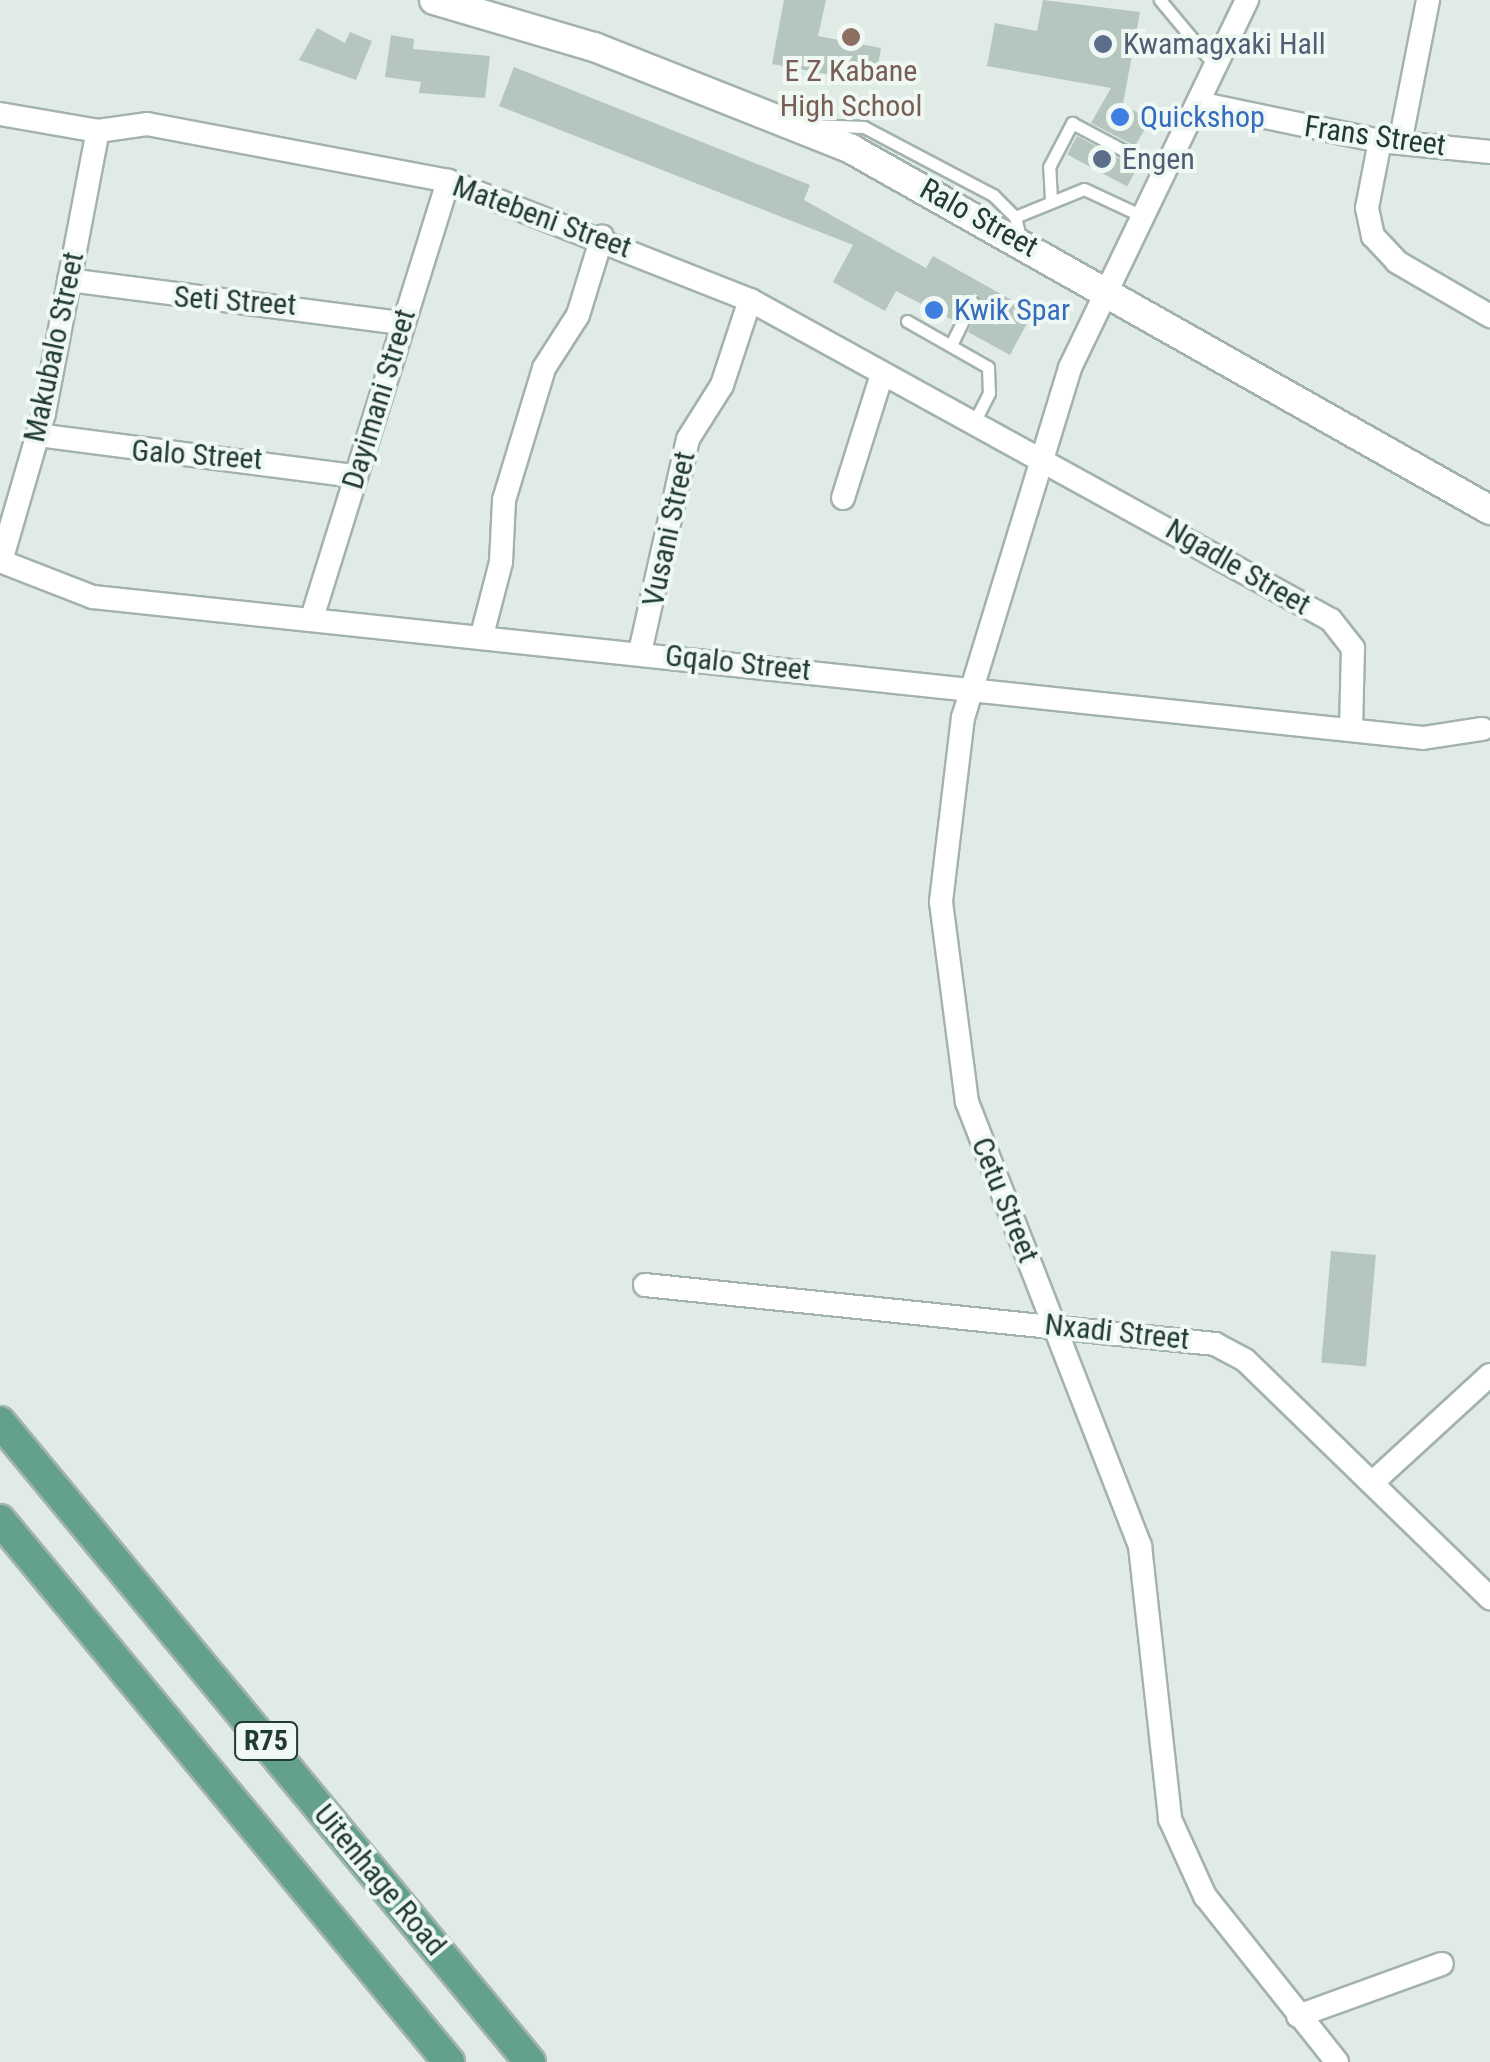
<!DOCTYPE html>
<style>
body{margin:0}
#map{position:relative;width:1490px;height:2062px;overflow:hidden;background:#e0ebe5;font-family:"Roboto Condensed",sans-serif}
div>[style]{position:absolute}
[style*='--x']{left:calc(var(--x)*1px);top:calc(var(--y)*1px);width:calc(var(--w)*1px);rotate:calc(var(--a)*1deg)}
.building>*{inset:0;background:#b5c6be;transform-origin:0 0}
.roads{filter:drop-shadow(2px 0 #a3b3ac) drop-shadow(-2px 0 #a3b3ac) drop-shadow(0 2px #a3b3ac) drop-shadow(0 -2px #a3b3ac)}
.service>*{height:11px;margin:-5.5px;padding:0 5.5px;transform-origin:5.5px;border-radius:5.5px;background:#fff}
.minor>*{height:22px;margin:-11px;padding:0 11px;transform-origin:11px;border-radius:11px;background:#fff}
.tertiary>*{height:28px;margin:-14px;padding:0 14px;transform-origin:14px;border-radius:14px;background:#fff}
.primary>*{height:30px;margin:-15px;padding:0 15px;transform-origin:15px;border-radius:15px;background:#63a18c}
.dots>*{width:28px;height:28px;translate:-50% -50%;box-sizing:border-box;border:5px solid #f0f8f3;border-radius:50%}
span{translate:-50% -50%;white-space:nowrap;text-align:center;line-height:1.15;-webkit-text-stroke:8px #f0f8f3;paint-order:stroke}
.shield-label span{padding:2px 8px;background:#f0f8f3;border:2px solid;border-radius:8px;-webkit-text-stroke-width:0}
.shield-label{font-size:28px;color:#203b32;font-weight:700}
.service-label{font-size:30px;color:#4e5e75}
.left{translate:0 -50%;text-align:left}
.education-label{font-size:30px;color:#785e54}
.shop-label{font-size:30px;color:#366cbe}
.street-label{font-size:30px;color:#203b32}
</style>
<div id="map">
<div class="building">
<div style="clip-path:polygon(784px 0,826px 0,818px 36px,881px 48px,875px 83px,772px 64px)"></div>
<div style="clip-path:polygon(1043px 0,1140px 12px,1123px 104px,1150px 120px,1135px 146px,1091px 123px,1111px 88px,987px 66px,995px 23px,1037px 31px)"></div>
<div style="clip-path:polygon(317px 28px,345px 43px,350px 32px,372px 41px,356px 80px,299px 60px)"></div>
<div style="clip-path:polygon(391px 35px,414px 39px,413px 49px,490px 56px,485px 98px,419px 93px,421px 82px,385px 77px)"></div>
<div style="clip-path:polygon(514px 67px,810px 185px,804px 200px,926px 268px,933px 256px,1033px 312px,1010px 355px,968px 332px,981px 302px,975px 293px,953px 320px,896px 291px,885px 311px,833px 282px,853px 245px,499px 106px)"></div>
<div style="left:1077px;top:136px;width:68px;height:21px;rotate:28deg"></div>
<div style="left:1331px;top:1251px;width:45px;height:112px;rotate:5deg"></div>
</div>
<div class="roads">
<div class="service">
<div style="--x:1160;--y:0;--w:87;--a:50.1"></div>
<div style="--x:812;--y:125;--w:52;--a:2.2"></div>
<div style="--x:864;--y:127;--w:146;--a:27.8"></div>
<div style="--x:993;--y:195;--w:31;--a:45"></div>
<div style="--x:1015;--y:217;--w:25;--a:76"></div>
<div style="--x:1051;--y:200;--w:33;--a:-93"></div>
<div style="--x:1049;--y:167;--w:50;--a:-62.4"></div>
<div style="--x:1072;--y:123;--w:106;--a:28"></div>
<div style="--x:1015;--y:217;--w:74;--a:-22.1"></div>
<div style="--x:1084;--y:189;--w:64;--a:25"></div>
<div style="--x:907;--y:321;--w:93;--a:29.6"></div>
<div style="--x:988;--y:367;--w:26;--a:88"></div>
<div style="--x:989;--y:393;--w:36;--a:117"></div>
<div style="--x:951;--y:345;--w:48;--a:-64"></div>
</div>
<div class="minor">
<div style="--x:1247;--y:0;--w:408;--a:115.7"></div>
<div style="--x:1070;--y:368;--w:365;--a:107"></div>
<div style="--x:963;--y:717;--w:186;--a:96.8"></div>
<div style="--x:941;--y:902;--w:202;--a:82.6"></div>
<div style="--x:967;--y:1102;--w:477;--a:68.7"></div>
<div style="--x:1140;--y:1546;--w:275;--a:83.7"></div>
<div style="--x:1170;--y:1819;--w:85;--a:65.6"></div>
<div style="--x:1205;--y:1896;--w:212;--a:51.5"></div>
<div style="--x:1203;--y:104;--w:181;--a:11.8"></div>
<div style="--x:1380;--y:141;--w:111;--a:5.7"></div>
<div style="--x:0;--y:114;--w:99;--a:9.8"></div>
<div style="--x:98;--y:131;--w:49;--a:-8.1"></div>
<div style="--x:147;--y:124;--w:306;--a:10.7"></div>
<div style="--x:448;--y:181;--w:325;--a:21.5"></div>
<div style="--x:750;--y:300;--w:663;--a:28.84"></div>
<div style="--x:1331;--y:620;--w:36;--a:52"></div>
<div style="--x:1353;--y:648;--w:81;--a:91.4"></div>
<div style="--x:1380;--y:141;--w:68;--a:101"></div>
<div style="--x:1367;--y:208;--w:29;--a:78"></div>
<div style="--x:1373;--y:236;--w:35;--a:47"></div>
<div style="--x:1397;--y:262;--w:108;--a:30.1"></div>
<div style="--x:1400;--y:143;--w:146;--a:-78.9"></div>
<div style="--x:69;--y:280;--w:336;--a:7.4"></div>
<div style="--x:38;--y:435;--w:320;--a:7.4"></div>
<div style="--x:843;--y:498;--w:130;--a:-72.5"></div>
<div style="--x:0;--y:561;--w:100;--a:21.2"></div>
<div style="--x:93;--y:597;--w:1337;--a:6.05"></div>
<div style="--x:1423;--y:738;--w:60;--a:-8.7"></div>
<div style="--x:1;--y:561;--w:154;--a:-73.8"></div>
<div style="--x:44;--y:413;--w:287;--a:-79.2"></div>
<div style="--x:312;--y:618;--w:458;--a:-72.7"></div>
<div style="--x:482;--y:635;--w:75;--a:-75.4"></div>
<div style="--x:501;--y:562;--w:62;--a:-87.2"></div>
<div style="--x:504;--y:500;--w:138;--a:-73.1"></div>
<div style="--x:544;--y:368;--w:63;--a:-57.3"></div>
<div style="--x:578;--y:315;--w:82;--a:-72.9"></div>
<div style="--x:640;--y:652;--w:218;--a:-77.3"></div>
<div style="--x:688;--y:439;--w:64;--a:-57.8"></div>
<div style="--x:722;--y:385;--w:89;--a:-71.8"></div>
<div style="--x:645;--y:1285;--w:573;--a:5.91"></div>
<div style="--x:1215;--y:1344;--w:34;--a:28"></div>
<div style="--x:1245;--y:1360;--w:342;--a:44.2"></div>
<div style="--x:1372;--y:1483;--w:160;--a:-42.5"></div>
<div style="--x:1298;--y:2016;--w:153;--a:-19.9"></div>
</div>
<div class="tertiary">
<div style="--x:434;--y:0;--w:167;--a:16.4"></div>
<div style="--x:594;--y:47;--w:277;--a:21.6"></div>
<div style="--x:851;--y:149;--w:734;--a:29.46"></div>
</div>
<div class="primary">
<div style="--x:0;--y:1422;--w:831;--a:50.37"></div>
<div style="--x:0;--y:1520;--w:704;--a:50.36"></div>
</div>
</div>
<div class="dots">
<div style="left:851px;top:37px;background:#8d6e63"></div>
<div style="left:1103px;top:44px;background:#5c6f8a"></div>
<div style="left:1120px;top:117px;background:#3f7fe0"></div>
<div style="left:1102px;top:159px;background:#5c6f8a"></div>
<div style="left:934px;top:310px;background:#3f7fe0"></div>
</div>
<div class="shield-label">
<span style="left:266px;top:1741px">R75</span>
</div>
<div class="service-label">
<span class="left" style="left:1123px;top:44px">Kwamagxaki Hall</span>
<span class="left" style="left:1122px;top:159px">Engen</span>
</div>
<div class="education-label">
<span style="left:851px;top:88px">E Z Kabane<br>High School</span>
</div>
<div class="shop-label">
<span class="left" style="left:1140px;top:117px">Quickshop</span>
<span class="left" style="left:954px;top:310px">Kwik Spar</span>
</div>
<div class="street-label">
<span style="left:1375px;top:136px;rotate:8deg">Frans Street</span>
<span style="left:542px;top:217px;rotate:20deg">Matebeni Street</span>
<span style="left:979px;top:218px;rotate:29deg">Ralo Street</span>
<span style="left:235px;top:301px;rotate:4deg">Seti Street</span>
<span style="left:54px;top:347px;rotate:-78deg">Makubalo Street</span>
<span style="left:379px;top:399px;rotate:-73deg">Dayimani Street</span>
<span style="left:197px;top:455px;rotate:4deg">Galo Street</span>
<span style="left:669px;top:529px;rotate:-78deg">Vusani Street</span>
<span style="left:1238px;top:567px;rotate:30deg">Ngadle Street</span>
<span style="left:738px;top:663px;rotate:6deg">Gqalo Street</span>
<span style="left:1005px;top:1200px;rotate:68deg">Cetu Street</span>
<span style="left:1117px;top:1332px;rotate:6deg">Nxadi Street</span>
<span style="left:380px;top:1880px;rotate:50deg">Uitenhage Road</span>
</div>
</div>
